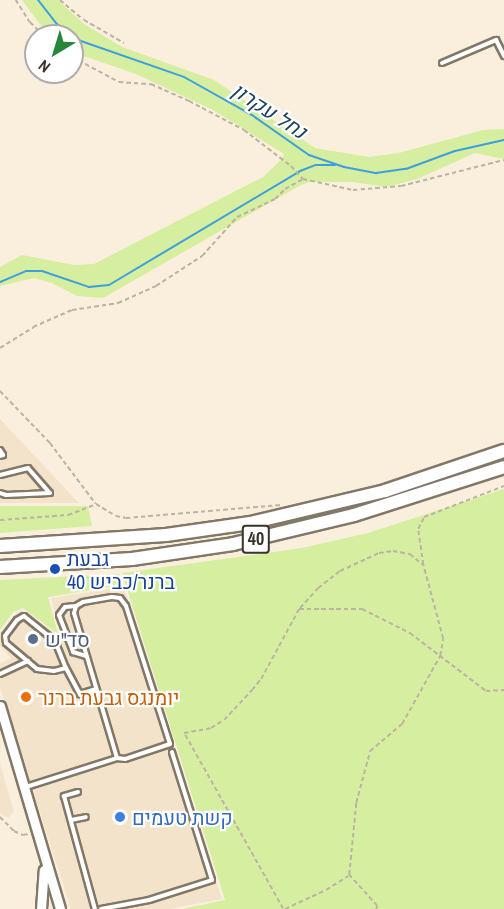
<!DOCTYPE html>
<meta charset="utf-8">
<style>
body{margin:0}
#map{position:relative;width:504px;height:909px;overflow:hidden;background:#faefdd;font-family:"Archivo Narrow",Heebo,sans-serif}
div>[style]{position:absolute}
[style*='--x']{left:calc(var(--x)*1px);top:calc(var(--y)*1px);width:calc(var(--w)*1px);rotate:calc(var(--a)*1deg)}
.built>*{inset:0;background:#f3e3cb}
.green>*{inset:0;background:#d5ee9f}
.stream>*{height:2px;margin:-1px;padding:0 1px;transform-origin:1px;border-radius:1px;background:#3e9fde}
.path>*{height:1.5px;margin-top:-0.75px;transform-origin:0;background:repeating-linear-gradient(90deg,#bcb3a4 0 4.5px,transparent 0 7.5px)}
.roads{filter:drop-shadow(2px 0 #827868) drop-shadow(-2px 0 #827868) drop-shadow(0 2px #827868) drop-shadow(0 -2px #827868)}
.service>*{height:4px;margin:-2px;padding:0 2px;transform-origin:2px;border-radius:2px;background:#fff}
.tertiary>*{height:9px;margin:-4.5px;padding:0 4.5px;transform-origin:4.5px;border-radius:4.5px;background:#fff}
.trunk>*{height:12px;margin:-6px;padding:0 6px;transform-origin:6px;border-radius:6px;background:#fff}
.dots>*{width:16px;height:16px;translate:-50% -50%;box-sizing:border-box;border:3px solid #fff;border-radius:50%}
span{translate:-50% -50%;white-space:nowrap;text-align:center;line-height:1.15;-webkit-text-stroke:4.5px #fff;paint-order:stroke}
.shield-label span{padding:2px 4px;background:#fff;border:2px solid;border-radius:4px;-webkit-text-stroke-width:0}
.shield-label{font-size:18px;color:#38332c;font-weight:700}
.transit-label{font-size:20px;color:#164399}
.left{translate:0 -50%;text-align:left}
.service-label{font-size:20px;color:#4e5e75}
.food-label{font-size:20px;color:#c56008}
.shop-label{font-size:20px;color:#366cbe}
.water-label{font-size:21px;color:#1c435e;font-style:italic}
.north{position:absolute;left:24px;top:24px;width:60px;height:60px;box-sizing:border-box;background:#fff;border:2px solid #afadab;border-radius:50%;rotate:218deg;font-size:16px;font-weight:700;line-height:24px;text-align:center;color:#38332c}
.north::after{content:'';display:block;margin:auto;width:21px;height:27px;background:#26873b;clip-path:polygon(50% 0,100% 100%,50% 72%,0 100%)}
</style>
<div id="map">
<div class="built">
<div style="clip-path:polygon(0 419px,79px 503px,0 503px)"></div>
<div style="clip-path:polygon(124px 587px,222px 899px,169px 909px,71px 909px,0 687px,0 663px,11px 658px,0 646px,0 633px,16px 614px,22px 610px,62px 638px,51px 598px)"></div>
<div style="clip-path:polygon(0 764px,14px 812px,8px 818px,0 813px)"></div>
</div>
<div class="green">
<div style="clip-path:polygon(22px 0,58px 0,84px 24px,122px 47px,214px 80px,315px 148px,369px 157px,399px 153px,483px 130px,504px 129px,504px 159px,475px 153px,417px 179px,386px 187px,353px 182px,309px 182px,299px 186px,103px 298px,77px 296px,52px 283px,34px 278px,0 286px,0 267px,22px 255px,74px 265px,94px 264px,263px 177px,282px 159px,284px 154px,213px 110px,136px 74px,72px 52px,72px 36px,49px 36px)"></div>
<div style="clip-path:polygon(504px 489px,504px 909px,182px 909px,225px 900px,122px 573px,302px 548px,368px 533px)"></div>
<div style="clip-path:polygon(0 506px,88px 506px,92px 526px,0 533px)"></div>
<div style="clip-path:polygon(119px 574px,122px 585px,48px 597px,58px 634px,23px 608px,13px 612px,0 630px,0 580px)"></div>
</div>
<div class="stream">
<div style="--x:38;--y:0;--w:31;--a:52"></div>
<div style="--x:57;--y:24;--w:26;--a:37"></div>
<div style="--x:78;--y:40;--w:112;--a:19.2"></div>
<div style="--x:184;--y:77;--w:78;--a:29.2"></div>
<div style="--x:252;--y:115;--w:70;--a:35.1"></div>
<div style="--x:309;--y:155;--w:37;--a:19"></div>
<div style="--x:344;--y:167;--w:33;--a:11"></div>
<div style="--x:376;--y:173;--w:30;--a:-8"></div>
<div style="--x:406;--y:169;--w:52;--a:-20.2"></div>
<div style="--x:455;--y:151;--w:50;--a:-12.7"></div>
<div style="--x:0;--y:282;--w:28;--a:-23"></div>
<div style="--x:26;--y:271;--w:16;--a:0"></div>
<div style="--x:42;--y:271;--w:50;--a:18.8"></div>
<div style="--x:89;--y:287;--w:20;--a:-6"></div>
<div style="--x:109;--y:285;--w:222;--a:-30.8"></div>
<div style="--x:300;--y:171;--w:17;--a:-21"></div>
<div style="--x:316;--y:165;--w:19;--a:0"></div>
</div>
<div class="path">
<div style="--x:16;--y:0;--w:26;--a:58"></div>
<div style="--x:30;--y:22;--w:20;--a:45"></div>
<div style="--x:60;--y:0;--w:31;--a:40"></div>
<div style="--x:84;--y:20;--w:46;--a:29.9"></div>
<div style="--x:72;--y:57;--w:53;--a:28"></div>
<div style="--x:119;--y:82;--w:32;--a:4"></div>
<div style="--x:151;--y:84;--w:42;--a:24.1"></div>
<div style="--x:189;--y:101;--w:62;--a:27.8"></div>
<div style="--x:244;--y:130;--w:59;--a:37.5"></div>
<div style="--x:291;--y:166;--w:18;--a:47"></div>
<div style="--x:303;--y:179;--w:51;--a:12.4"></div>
<div style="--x:353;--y:190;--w:48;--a:-4.8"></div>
<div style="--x:401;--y:186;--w:106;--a:-14.2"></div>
<div style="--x:0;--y:348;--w:39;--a:-32"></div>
<div style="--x:33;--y:327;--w:43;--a:-23.6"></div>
<div style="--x:72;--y:310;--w:47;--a:-8.7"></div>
<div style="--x:118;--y:303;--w:42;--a:-24.1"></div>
<div style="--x:156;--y:286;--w:55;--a:-33.1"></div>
<div style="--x:202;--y:256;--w:52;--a:-48.1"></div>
<div style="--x:237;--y:217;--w:42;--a:-25.3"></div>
<div style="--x:275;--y:199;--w:14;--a:-45"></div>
<div style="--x:285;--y:189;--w:21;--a:-29"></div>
<div style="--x:0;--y:391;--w:72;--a:46.1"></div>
<div style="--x:50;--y:443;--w:76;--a:53"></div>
<div style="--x:96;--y:504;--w:23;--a:31"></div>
<div style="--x:116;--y:516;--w:10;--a:11"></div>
<div style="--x:126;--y:518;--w:156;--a:-4.8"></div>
<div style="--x:0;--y:520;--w:68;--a:-4.2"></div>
<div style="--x:68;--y:515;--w:30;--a:-21"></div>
<div style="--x:300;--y:608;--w:27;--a:-48"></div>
<div style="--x:318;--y:588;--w:28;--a:-38"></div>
<div style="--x:340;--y:571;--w:43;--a:-24.8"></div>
<div style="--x:379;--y:553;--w:14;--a:-8"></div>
<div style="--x:393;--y:551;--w:17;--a:10"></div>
<div style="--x:410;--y:554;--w:16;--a:40"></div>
<div style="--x:0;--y:817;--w:20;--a:45"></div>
<div style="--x:14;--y:831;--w:10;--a:24"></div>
<div style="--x:23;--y:835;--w:5;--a:-11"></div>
<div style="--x:283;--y:909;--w:202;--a:-119.4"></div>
<div style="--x:184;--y:733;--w:27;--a:-10"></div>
<div style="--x:211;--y:728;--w:15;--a:-32"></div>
<div style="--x:224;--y:720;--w:41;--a:-47"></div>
<div style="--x:252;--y:690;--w:14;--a:-51"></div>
<div style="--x:261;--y:679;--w:80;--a:-61.5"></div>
<div style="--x:299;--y:609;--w:63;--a:0"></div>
<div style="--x:362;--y:609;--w:54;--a:26.6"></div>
<div style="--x:410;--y:633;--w:96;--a:37.3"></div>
<div style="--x:486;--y:691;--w:18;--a:-3"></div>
<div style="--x:285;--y:909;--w:45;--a:-24.9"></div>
<div style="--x:326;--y:890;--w:26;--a:-32"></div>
<div style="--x:376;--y:909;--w:3;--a:-72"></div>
<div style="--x:377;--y:906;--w:42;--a:-132.1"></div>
<div style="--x:349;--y:875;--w:72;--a:-84.4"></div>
<div style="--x:356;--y:803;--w:54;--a:-74.9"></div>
<div style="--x:370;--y:751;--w:42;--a:-40.2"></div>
<div style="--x:402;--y:724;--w:78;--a:-60.8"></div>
<div style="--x:440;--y:656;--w:17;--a:-80"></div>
<div style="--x:443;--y:639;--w:77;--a:-105.1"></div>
<div style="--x:423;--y:565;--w:36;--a:-98"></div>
<div style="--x:418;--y:529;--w:13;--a:-63"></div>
<div style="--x:424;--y:517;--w:86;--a:-21.2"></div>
</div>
<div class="roads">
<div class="service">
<div style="--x:442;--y:63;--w:59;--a:-23.1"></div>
<div style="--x:496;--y:40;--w:18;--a:63"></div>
<div style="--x:0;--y:450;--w:6;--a:59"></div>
<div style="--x:3;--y:455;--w:3;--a:162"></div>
<div style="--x:0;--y:475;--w:29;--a:-14"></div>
<div style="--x:28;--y:468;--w:33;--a:49"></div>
<div style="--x:50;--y:493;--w:44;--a:177.4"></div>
<div style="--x:6;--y:495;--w:6;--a:-162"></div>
<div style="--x:112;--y:597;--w:8;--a:7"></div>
<div style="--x:120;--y:598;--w:10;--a:53"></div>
<div style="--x:126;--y:606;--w:145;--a:72.3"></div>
<div style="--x:170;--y:744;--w:47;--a:161.6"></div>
<div style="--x:125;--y:759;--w:8;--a:-173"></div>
<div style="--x:117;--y:758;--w:151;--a:-106.5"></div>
<div style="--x:74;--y:613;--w:7;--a:-74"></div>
<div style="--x:76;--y:606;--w:8;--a:-30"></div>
<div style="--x:83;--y:602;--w:29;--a:-10"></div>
<div style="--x:76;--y:606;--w:11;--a:175"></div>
<div style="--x:65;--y:607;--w:10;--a:127"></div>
<div style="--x:59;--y:615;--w:40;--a:69"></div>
<div style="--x:73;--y:652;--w:14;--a:17"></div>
<div style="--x:24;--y:616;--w:40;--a:39"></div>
<div style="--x:55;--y:641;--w:29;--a:68"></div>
<div style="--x:66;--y:668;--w:12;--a:166"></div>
<div style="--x:54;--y:671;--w:17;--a:-173"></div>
<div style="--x:37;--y:669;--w:40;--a:-140"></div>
<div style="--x:6;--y:643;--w:7;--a:-98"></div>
<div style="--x:5;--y:636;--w:20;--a:-53"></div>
<div style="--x:17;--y:620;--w:8;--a:-30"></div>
<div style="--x:66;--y:668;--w:30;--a:62"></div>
<div style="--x:80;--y:694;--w:17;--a:-17"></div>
<div style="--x:0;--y:674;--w:31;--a:-25"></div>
<div style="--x:26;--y:787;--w:96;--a:-17.7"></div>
<div style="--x:78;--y:792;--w:15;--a:164"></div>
<div style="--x:64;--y:796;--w:117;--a:74.7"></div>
<div style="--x:71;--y:820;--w:15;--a:-11"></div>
<div style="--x:101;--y:909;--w:49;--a:-10.6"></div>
<div style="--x:149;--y:900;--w:66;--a:-17.6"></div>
<div style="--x:212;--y:880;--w:134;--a:-107.4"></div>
</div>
<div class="tertiary">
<div style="--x:0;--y:706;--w:211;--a:73.5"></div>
<div style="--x:41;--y:909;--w:39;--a:-86"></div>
</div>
<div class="trunk">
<div style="--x:0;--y:546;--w:166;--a:-3.8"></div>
<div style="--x:166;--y:535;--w:85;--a:-8.1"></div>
<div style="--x:250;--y:523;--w:139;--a:-13.3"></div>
<div style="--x:385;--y:491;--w:126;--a:-18.6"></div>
<div style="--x:0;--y:567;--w:132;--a:-3.5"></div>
<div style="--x:132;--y:559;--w:102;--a:-8.4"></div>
<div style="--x:233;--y:544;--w:124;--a:-13.5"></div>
<div style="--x:354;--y:515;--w:157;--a:-17.7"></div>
</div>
</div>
<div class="dots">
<div style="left:55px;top:569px;background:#1a4fb4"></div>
<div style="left:33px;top:639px;background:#5c6f8a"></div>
<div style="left:26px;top:697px;background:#e8710a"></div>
<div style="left:120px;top:817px;background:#3f7fe0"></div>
</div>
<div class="shield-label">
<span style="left:256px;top:539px">40</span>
</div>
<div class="transit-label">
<span class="left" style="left:67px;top:570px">גבעת<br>ברנר/כביש 40</span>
</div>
<div class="service-label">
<span class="left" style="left:45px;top:639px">סד"ש</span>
</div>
<div class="food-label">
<span class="left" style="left:38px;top:697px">יומנגס גבעת ברנר</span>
</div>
<div class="shop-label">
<span class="left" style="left:132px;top:817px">קשת טעמים</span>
</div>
<div class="water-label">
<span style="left:269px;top:111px;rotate:33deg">נחל עקרון</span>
</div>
<div class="north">N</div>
</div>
